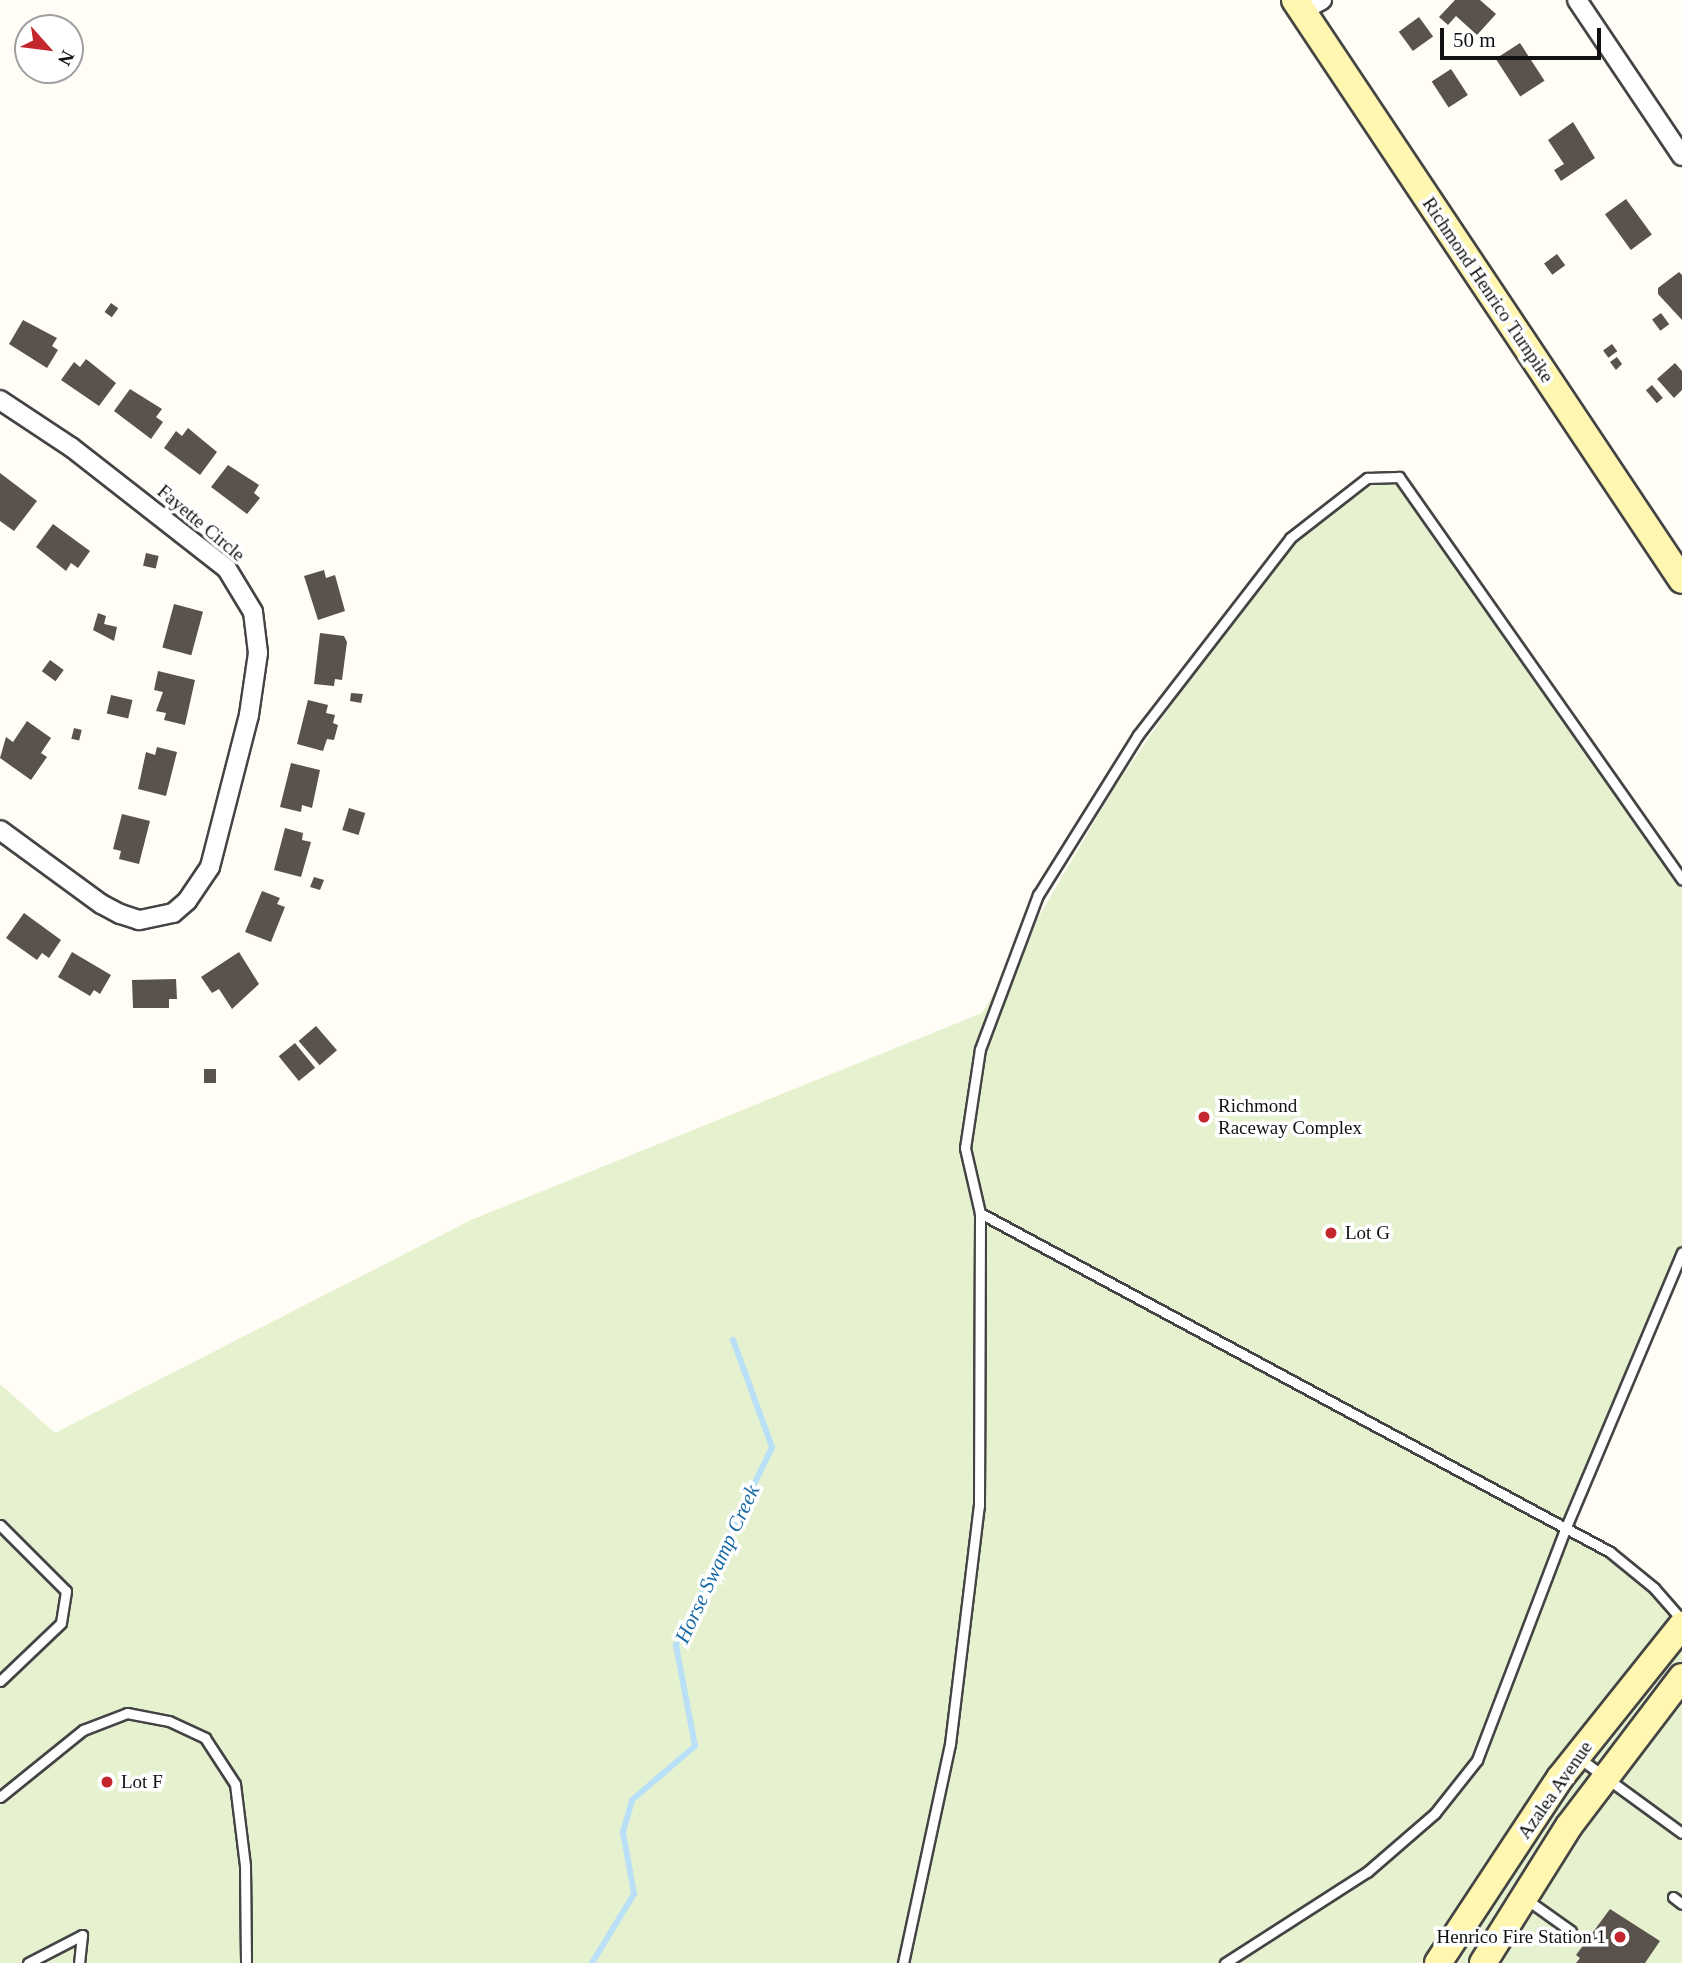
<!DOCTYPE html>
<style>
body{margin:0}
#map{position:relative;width:1682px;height:1963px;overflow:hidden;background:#fffdf5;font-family:Georgia,serif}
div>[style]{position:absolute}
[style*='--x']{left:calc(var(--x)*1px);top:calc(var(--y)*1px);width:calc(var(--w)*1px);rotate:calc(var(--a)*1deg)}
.pitch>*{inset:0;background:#e6f2cf}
.stream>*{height:6px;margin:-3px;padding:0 3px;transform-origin:3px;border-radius:3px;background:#b9e0f7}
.building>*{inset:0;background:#5a524d;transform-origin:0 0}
.roads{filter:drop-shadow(2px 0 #444) drop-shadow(-2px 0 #444) drop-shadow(0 2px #444) drop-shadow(0 -2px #444)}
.lane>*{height:9px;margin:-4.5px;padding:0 4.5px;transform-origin:4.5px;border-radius:4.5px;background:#fff}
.street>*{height:18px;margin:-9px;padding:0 9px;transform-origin:9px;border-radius:9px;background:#fff}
.secondary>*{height:26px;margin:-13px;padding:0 13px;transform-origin:13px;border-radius:13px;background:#fff6b0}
.dots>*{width:19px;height:19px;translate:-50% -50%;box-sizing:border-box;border:4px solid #fff;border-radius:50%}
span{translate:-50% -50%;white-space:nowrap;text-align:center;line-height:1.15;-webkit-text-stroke:7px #fff;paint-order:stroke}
.street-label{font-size:19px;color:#111}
.poi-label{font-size:19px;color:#111}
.left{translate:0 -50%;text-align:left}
.right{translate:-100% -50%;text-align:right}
.water-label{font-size:21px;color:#1768a6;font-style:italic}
.north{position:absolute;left:14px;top:14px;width:70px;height:70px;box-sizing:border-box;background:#fff;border:2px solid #a0a0a0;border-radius:50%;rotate:118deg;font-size:19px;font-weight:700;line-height:28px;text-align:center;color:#111}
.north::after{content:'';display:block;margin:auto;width:24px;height:32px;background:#c4262e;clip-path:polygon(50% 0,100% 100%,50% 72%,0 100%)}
.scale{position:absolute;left:1440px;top:28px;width:161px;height:32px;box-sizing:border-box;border:4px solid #111;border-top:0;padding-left:9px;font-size:21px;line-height:24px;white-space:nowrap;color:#111;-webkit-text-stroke:5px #fff;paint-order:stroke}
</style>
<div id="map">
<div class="pitch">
<div style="clip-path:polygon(1400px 470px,1682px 872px,1682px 1253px,1566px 1527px,1610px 1552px,1682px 1620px,1682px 1963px,0 1963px,0 1384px,55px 1433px,471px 1220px,982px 1013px,1116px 785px,1227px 625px,1310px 517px)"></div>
</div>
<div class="stream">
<div style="--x:592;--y:1963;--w:81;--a:-58.7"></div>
<div style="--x:634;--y:1894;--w:63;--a:-100.1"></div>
<div style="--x:623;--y:1832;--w:33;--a:-74"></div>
<div style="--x:632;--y:1800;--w:83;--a:-40.6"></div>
<div style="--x:695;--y:1746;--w:103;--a:-100.7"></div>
<div style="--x:676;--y:1645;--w:220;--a:-64.1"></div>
<div style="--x:772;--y:1447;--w:114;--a:-110"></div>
</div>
<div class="building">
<div style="clip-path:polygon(1455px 0,1480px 0,1496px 14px,1477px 35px,1456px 16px,1448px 25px,1439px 17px)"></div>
<div style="left:1419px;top:17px;width:24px;height:25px;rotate:54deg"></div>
<div style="left:1520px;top:43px;width:45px;height:29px;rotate:57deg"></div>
<div style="left:1451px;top:69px;width:31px;height:23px;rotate:57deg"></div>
<div style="clip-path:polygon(1573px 122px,1595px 158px,1561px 181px,1554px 170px,1564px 164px,1548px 140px)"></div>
<div style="left:1626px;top:199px;width:44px;height:26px;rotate:54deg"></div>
<div style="left:1557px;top:254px;width:14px;height:16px;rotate:54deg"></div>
<div style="clip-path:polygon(1679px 272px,1682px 275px,1682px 320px,1658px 294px,1658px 288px)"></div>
<div style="left:111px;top:303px;width:9px;height:11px;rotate:36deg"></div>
<div style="left:1661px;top:313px;width:14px;height:11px;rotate:54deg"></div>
<div style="clip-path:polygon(23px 320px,57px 338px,52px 346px,58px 350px,47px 368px,9px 344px)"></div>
<div style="left:1612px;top:344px;width:9px;height:11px;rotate:54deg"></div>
<div style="clip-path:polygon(1617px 357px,1622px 364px,1616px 370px,1610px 362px)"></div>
<div style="clip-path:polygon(86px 359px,116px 383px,99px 406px,61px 380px,74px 362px,80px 367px)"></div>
<div style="clip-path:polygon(1675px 363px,1682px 371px,1682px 390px,1674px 398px,1657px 379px)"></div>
<div style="left:1652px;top:385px;width:17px;height:8px;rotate:50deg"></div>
<div style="clip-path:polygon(130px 389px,162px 409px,156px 417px,163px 422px,151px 439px,114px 411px)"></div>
<div style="clip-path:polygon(188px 428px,217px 452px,200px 475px,164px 448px,176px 431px,182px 436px)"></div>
<div style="clip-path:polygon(228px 465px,259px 485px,254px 493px,260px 498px,247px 514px,211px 487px)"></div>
<div style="clip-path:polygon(0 473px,37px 501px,14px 531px,0 521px)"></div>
<div style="clip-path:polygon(53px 524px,90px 551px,78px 568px,71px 563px,66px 571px,36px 547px)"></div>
<div style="left:146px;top:553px;width:13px;height:13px;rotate:13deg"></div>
<div style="clip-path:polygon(324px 570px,326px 578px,335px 575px,345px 611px,318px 620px,304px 576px)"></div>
<div style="left:174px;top:604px;width:30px;height:45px;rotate:15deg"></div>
<div style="clip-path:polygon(98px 613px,106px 616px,104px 624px,117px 627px,114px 641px,93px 630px)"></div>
<div style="clip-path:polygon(320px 633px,344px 636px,347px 642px,342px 680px,335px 679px,334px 686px,314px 684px)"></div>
<div style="left:50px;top:660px;width:17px;height:14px;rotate:36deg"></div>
<div style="clip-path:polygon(158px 671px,195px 680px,185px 725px,164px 720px,166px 713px,156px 711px,163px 692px,154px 690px)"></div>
<div style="clip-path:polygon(351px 693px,363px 694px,361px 703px,350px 701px)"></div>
<div style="left:111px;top:695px;width:22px;height:19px;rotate:13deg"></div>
<div style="clip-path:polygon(308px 700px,328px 705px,326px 713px,335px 715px,333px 723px,338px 725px,334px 740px,327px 739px,323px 751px,297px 744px)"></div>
<div style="clip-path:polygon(27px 721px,51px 738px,41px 753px,47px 757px,31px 780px,0 758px,6px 737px,13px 742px)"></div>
<div style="left:74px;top:728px;width:8px;height:11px;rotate:14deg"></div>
<div style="clip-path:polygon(157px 747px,177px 752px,166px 796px,138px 789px,146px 752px,155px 755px)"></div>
<div style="clip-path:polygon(291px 763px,320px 770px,312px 808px,302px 805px,301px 812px,280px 807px)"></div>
<div style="left:349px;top:808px;width:17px;height:23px;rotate:17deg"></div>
<div style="clip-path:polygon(122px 814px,150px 821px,139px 864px,119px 859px,121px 851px,113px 849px)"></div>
<div style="clip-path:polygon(285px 828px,303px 833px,302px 840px,311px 842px,301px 877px,274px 870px)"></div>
<div style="clip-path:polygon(314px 877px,324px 880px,320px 890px,310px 887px)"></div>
<div style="clip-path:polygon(262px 891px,280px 898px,277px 904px,285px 907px,271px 942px,245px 932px)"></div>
<div style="clip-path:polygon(24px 913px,61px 940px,49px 958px,42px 953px,37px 960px,6px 938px)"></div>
<div style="clip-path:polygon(72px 952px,111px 975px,100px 994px,94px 990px,90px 996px,58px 977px)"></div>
<div style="clip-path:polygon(239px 952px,259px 984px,232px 1009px,219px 989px,212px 993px,201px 977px)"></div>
<div style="clip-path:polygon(176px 979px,177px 999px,169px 999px,169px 1008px,133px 1008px,132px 980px)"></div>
<div style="left:316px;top:1026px;width:32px;height:23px;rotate:49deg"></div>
<div style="left:295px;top:1043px;width:32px;height:21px;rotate:51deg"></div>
<div style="left:204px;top:1069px;width:12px;height:14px"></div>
<div style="clip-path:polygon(1610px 1909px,1660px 1941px,1645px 1963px,1576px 1963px,1580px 1958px,1576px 1955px)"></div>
</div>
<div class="roads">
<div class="lane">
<div style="--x:980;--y:1213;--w:715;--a:28.28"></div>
<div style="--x:1610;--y:1552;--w:57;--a:39.3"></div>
<div style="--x:1654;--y:1588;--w:43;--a:48.8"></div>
<div style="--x:0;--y:1525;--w:93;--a:45"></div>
<div style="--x:66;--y:1591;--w:32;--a:99"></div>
<div style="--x:61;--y:1623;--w:84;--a:136.4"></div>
<div style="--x:1579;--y:1758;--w:127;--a:36.1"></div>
<div style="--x:0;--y:1797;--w:107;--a:-38.9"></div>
<div style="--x:83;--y:1730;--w:47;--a:-21.1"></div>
<div style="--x:127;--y:1713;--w:43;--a:10.8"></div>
<div style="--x:169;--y:1721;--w:40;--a:25"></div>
<div style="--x:205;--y:1738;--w:55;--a:56.9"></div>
<div style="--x:235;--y:1784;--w:83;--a:83"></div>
<div style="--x:245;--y:1866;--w:97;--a:89.4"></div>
<div style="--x:1673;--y:1897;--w:11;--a:38"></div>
<div style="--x:1526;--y:1899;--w:55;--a:35.4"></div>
<div style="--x:28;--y:1963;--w:61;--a:-27.4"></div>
<div style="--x:82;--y:1935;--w:28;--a:96"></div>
<div style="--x:903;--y:1963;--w:224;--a:-77.9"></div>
<div style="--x:950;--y:1744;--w:240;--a:-83.1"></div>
<div style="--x:979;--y:1506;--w:293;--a:-89.8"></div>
<div style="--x:980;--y:1213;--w:67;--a:-103"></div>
<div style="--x:965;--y:1148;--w:100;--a:-81.4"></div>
<div style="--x:980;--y:1049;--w:165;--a:-69.4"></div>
<div style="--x:1038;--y:895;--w:189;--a:-58"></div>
<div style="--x:1138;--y:735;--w:249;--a:-52.3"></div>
<div style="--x:1290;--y:538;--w:98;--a:-37.9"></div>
<div style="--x:1367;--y:478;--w:32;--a:-2"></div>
<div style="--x:1399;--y:477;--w:492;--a:54.9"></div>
<div style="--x:1225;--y:1963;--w:169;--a:-32.7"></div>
<div style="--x:1367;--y:1872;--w:90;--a:-40.9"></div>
<div style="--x:1435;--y:1813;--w:68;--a:-51.6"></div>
<div style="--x:1477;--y:1760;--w:249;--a:-69.1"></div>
<div style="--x:1566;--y:1527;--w:298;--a:-67.1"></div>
</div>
<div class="street">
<div style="--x:1577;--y:0;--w:188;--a:56.1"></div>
<div style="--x:1302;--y:11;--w:23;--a:-29"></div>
<div style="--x:0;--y:400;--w:85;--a:33.5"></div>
<div style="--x:71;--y:447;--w:198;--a:38"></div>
<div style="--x:227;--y:569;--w:50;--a:58.8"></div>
<div style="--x:253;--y:612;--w:41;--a:83"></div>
<div style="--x:258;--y:653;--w:63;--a:98.3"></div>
<div style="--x:249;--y:715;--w:157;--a:104.4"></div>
<div style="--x:210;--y:867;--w:41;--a:124.1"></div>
<div style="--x:187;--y:901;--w:18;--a:139"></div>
<div style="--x:173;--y:913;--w:35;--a:168"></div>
<div style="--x:139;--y:920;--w:20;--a:-162"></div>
<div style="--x:120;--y:914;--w:21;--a:-152"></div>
<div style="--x:101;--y:904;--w:125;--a:-143.8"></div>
</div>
<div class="secondary">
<div style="--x:1295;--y:0;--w:697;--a:56.29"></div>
<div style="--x:1438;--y:1963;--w:222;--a:-56.6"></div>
<div style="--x:1560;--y:1778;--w:196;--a:-51.4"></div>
<div style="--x:1483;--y:1963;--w:162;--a:-57.9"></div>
<div style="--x:1569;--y:1826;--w:187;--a:-52.8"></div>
</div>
</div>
<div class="dots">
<div style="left:1204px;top:1117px;background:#c4262e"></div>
<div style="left:1331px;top:1233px;background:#c4262e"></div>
<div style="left:107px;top:1782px;background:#c4262e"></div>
<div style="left:1620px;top:1937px;background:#c4262e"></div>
</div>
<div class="street-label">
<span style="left:1488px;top:290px;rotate:56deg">Richmond Henrico Turnpike</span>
<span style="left:201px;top:523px;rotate:40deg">Fayette Circle</span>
<span style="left:1555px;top:1790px;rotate:-55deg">Azalea Avenue</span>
</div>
<div class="poi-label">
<span class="left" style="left:1218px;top:1117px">Richmond<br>Raceway Complex</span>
<span class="left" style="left:1345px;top:1233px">Lot G</span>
<span class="left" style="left:121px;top:1782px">Lot F</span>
<span class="right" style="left:1606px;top:1937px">Henrico Fire Station 1</span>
</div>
<div class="water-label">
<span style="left:717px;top:1564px;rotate:-65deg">Horse Swamp Creek</span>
</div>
<div class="north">N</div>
<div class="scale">50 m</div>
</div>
